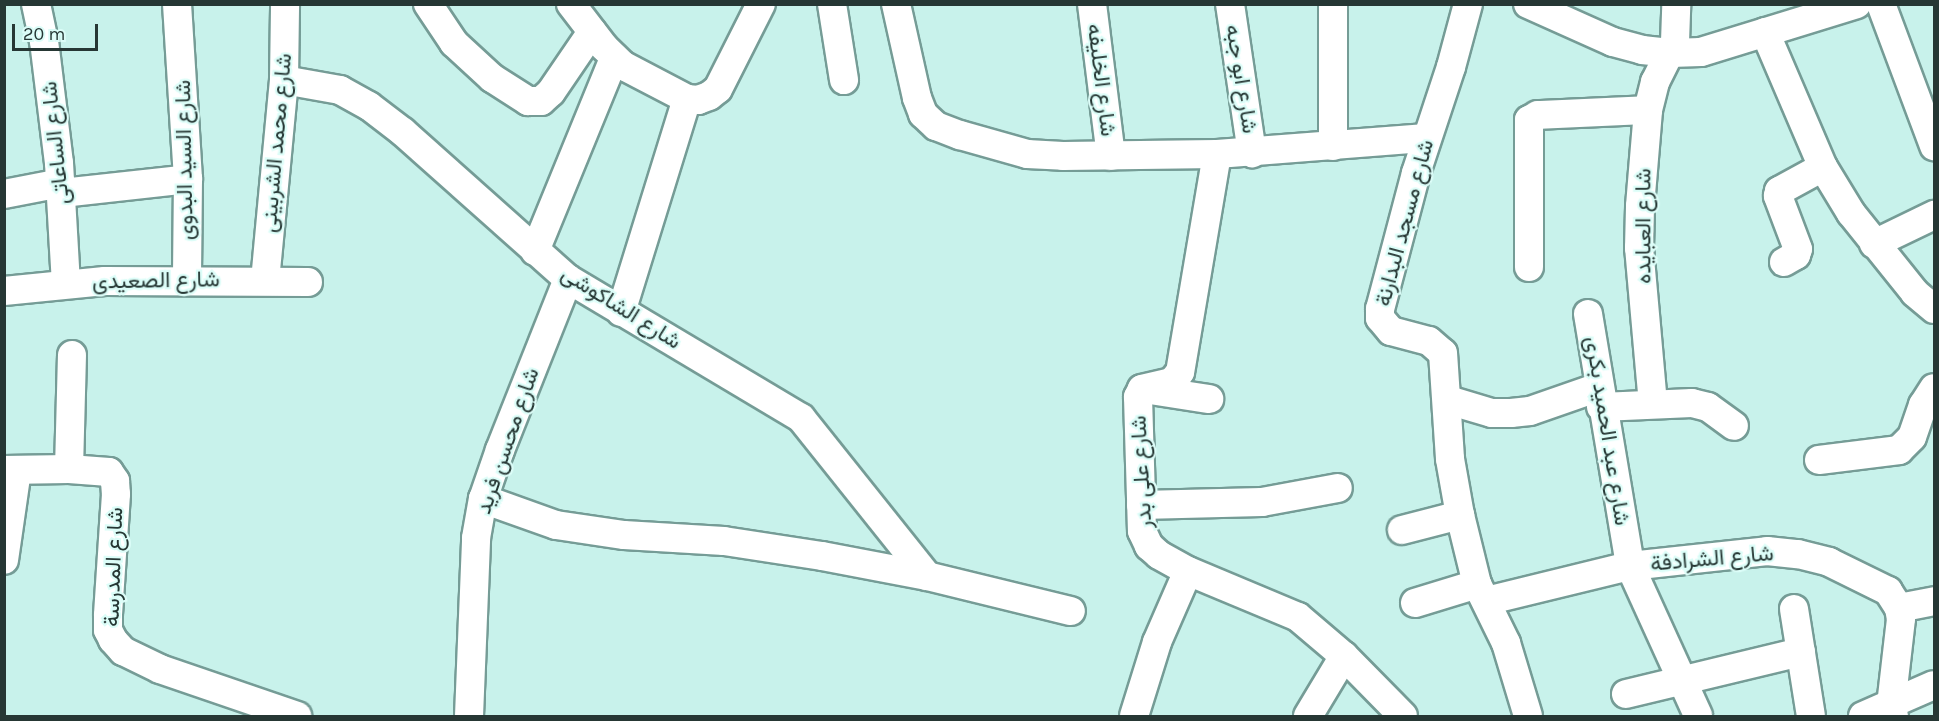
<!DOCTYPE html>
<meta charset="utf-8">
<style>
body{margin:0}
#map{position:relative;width:1939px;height:721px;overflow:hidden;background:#c8f2eb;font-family:Karla,Vazirmatn,sans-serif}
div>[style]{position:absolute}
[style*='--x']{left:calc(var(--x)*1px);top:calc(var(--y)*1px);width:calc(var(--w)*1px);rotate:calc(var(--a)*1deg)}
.roads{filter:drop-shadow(2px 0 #759c96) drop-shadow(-2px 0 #759c96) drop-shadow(0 2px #759c96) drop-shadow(0 -2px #759c96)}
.minor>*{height:28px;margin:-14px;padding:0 14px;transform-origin:14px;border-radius:14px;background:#fff}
span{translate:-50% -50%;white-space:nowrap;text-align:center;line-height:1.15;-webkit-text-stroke:4.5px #dcfdf8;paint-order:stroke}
.street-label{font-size:22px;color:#263734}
.frame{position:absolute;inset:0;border:6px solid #263734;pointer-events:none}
.scale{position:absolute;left:12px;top:24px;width:86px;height:27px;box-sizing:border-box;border:3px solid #263734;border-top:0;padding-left:8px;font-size:18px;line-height:21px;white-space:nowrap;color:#263734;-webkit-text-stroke:4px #dcfdf8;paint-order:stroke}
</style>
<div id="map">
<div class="roads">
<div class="minor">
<div style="--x:36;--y:4;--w:38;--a:78"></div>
<div style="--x:44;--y:41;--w:123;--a:83"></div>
<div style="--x:59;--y:163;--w:120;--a:86.7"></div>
<div style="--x:177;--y:4;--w:175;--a:86.4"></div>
<div style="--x:188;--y:179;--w:100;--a:90.6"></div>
<div style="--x:428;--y:4;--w:47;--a:56.3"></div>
<div style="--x:454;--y:43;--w:52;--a:42.6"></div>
<div style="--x:492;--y:78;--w:43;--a:32.6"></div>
<div style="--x:528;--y:101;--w:13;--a:0"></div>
<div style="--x:541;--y:101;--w:13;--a:-42"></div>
<div style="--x:551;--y:92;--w:73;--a:-55.7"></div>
<div style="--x:571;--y:4;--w:54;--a:52.5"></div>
<div style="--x:604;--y:47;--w:28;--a:44"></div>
<div style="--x:624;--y:66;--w:71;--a:27.6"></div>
<div style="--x:687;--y:99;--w:11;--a:5"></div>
<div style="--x:698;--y:100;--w:12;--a:-20"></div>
<div style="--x:709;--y:96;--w:11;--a:-38"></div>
<div style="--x:718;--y:89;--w:95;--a:-63.2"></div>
<div style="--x:832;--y:4;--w:77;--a:81"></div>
<div style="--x:896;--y:4;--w:96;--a:77.4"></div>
<div style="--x:917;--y:98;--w:17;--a:69"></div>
<div style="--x:923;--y:114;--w:18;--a:43"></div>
<div style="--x:936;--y:126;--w:26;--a:21"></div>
<div style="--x:960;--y:135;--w:70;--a:15.8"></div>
<div style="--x:1027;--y:154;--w:36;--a:3"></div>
<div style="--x:1063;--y:156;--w:154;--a:-0.7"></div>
<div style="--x:1217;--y:154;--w:210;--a:-4.4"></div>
<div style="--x:1092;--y:4;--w:153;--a:82.9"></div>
<div style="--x:1230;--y:4;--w:151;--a:81.6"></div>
<div style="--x:1333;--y:4;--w:142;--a:90"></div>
<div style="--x:1468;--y:4;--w:65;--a:105.1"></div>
<div style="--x:1451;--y:67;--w:112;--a:108.3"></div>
<div style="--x:1416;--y:173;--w:141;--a:104.8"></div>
<div style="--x:1380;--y:309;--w:9;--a:90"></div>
<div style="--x:1380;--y:318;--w:17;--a:50"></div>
<div style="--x:1391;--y:331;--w:39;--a:15"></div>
<div style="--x:1429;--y:341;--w:18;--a:41"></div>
<div style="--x:1443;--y:353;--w:106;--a:86.2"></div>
<div style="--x:1450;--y:459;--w:57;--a:79.9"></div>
<div style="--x:1460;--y:515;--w:71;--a:76.2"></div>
<div style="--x:1477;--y:584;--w:66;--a:63.8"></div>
<div style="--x:1506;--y:643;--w:76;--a:73.2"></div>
<div style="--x:1528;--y:4;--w:93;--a:24.1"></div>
<div style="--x:1613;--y:42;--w:30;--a:15"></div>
<div style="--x:1642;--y:50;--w:28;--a:6"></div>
<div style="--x:1670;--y:53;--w:31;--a:-2"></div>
<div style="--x:1701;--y:52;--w:163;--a:-17.1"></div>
<div style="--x:1881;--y:4;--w:152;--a:69.5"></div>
<div style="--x:1765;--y:32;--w:147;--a:66.8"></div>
<div style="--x:1823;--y:167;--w:54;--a:58.7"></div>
<div style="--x:1851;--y:213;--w:102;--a:51.3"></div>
<div style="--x:1915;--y:293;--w:25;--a:40"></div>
<div style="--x:284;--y:80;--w:57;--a:10.1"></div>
<div style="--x:340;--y:90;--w:33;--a:29"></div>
<div style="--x:369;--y:106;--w:43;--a:37.4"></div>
<div style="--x:403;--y:132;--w:221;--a:41.7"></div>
<div style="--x:568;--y:279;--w:271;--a:30.8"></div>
<div style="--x:801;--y:418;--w:202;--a:51.4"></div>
<div style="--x:1217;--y:154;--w:221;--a:99.6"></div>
<div style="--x:1180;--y:372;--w:13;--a:129"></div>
<div style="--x:1172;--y:382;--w:31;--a:167"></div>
<div style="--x:1142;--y:389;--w:9;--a:117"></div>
<div style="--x:1138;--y:397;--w:134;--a:88.3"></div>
<div style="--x:1142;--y:531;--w:17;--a:65"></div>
<div style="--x:1149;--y:546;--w:13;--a:42"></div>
<div style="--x:1159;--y:555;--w:33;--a:29"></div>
<div style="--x:1188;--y:571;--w:119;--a:22.7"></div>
<div style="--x:1298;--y:617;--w:60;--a:40.3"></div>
<div style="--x:1344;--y:656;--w:84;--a:45.5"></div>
<div style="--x:62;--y:193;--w:127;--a:-6.3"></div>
<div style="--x:4;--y:194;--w:58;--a:-10.9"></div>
<div style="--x:1874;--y:244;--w:67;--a:-25.8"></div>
<div style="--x:535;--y:251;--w:209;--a:-67.7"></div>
<div style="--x:1784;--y:262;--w:14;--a:-30"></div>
<div style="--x:1796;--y:255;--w:6;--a:-72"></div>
<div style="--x:1798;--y:249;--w:57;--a:-110.7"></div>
<div style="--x:1778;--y:196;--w:5;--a:-79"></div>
<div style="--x:1779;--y:191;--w:50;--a:-28.6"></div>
<div style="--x:1529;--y:267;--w:147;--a:-90"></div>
<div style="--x:1529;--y:120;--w:10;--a:-29"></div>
<div style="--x:1538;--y:115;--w:110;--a:-2.6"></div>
<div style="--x:265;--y:281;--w:202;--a:-84.6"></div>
<div style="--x:284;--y:80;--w:76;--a:-89.2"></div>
<div style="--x:4;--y:291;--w:101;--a:-5.7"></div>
<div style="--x:105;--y:281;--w:203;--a:0.3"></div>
<div style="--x:621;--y:312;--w:223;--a:-72.8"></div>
<div style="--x:1588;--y:314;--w:255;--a:80.5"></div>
<div style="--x:1630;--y:566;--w:164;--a:65.5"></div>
<div style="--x:1150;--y:390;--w:60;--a:8.7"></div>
<div style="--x:1448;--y:400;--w:46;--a:16.5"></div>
<div style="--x:1492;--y:413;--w:19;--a:0"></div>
<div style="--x:1511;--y:413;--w:19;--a:-6"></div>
<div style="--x:1530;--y:411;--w:73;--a:-19.2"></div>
<div style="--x:1653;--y:404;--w:157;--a:-95.1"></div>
<div style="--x:1639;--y:248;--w:42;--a:-88.6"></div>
<div style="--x:1640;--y:206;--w:96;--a:-85.2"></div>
<div style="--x:1648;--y:110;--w:29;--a:-76"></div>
<div style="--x:1655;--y:82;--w:45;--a:-63.4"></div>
<div style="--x:1675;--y:42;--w:38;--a:-88"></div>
<div style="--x:1601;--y:407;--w:91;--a:-2.5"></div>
<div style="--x:1692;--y:403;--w:16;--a:14"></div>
<div style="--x:1708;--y:407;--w:32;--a:36"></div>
<div style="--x:1819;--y:460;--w:81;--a:-7.1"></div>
<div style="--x:1899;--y:450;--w:18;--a:-45"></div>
<div style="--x:1912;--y:437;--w:34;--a:-71"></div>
<div style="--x:1923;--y:405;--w:20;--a:-57"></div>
<div style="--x:69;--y:469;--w:114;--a:-88.5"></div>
<div style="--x:4;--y:470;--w:65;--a:-0.9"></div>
<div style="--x:69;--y:469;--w:40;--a:4.3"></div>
<div style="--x:109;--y:472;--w:11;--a:56"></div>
<div style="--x:115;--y:481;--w:13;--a:86"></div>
<div style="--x:116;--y:494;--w:122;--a:93.8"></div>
<div style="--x:108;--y:616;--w:14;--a:90"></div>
<div style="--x:108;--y:630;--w:11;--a:63"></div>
<div style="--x:113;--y:640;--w:15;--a:48"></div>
<div style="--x:123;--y:651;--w:41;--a:25.9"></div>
<div style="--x:160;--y:669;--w:145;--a:18.9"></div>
<div style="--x:483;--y:499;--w:77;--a:19.6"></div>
<div style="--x:556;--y:525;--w:69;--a:8.4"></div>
<div style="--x:624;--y:535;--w:100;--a:3.4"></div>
<div style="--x:724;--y:541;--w:99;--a:8.7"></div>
<div style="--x:822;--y:556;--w:107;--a:10.8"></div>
<div style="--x:927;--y:576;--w:148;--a:13.7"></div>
<div style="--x:1141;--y:505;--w:121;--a:-1.4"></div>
<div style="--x:1262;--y:502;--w:77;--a:-10.4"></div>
<div style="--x:1402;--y:530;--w:60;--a:-14.5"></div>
<div style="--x:4;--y:560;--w:91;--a:-81.8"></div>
<div style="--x:1486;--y:601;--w:148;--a:-13.7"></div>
<div style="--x:1630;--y:566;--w:138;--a:-6.2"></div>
<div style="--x:1767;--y:551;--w:31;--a:6"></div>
<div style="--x:1798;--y:554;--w:32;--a:14"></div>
<div style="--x:1829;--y:562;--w:66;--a:26.2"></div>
<div style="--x:1888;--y:591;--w:20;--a:57"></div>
<div style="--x:1899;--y:608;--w:11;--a:80"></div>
<div style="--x:1901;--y:619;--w:87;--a:96.6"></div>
<div style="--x:1891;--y:705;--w:11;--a:75"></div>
<div style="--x:1415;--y:603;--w:65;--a:-17"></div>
<div style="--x:1899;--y:608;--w:36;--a:-11"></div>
<div style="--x:1794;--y:609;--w:108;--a:81"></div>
<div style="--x:1626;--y:694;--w:180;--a:-13.5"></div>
<div style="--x:469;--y:716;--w:178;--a:-87.7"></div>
<div style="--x:476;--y:538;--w:40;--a:-80"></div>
<div style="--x:483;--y:499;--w:52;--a:-70.9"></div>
<div style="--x:500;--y:450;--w:184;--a:-68.3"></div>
<div style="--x:1134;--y:716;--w:77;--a:-72.7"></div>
<div style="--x:1157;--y:642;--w:77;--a:-66.4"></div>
<div style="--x:1308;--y:716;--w:70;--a:-59"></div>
<div style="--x:1863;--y:716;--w:77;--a:-23.6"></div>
</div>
</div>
<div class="street-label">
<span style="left:1241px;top:79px;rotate:81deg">شارع ابو جبه</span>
<span style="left:1101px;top:80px;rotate:83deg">شارع الخليفه</span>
<span style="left:56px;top:143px;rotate:-96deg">شارع الساعاتى</span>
<span style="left:277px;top:143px;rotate:-85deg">شارع محمد الشربينى</span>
<span style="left:185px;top:160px;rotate:-91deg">شارع السيد البدوى</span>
<span style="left:1405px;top:223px;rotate:-75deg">شارع مسجد البدارنة</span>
<span style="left:1644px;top:226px;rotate:-90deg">شارع العبايده</span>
<span style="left:156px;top:281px;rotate:-1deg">شارع الصعيدى</span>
<span style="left:621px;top:308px;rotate:32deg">شارع الشاكوشى</span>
<span style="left:1607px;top:431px;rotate:81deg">شارع عبد الحميد بكرى</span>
<span style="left:508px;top:441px;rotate:-71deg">شارع محسن فريد</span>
<span style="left:1142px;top:472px;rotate:-93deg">شارع على بدر</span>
<span style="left:1712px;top:559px;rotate:-5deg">شارع الشرادفة</span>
<span style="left:114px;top:567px;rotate:-88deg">شارع المدرسة</span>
</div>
<div class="frame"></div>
<div class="scale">20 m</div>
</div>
